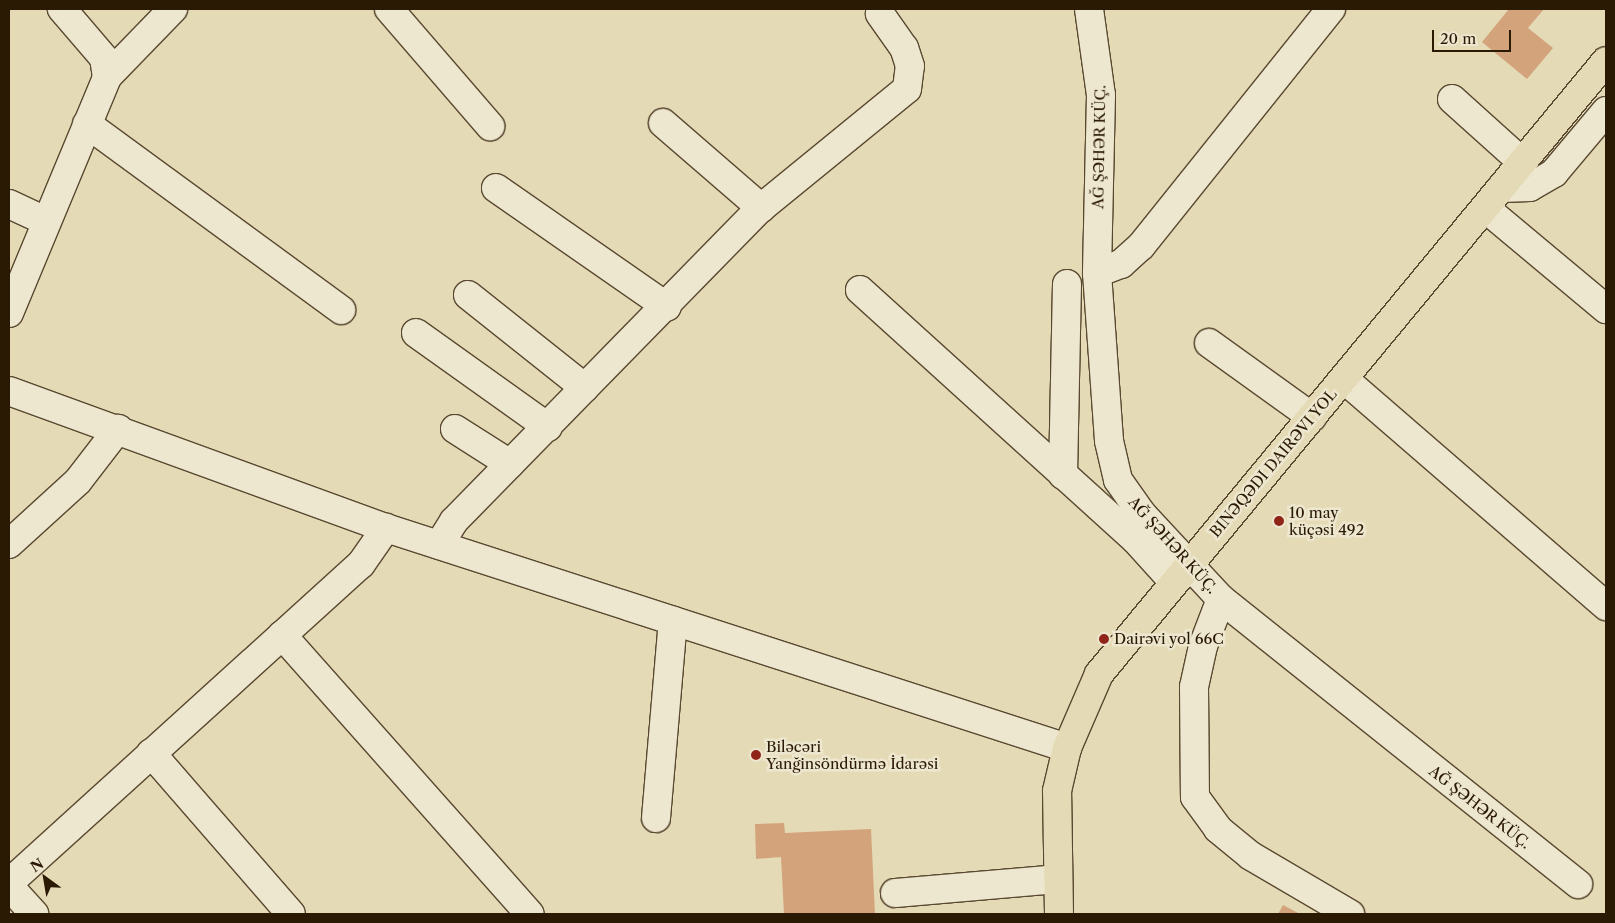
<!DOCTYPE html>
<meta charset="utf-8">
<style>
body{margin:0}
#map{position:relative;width:1615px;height:923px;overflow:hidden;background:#e5dab6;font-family:"Libre Caslon Text",serif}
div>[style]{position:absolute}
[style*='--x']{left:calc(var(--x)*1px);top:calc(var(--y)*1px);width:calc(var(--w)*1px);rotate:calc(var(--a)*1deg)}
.building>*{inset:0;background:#d3a47c}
.roads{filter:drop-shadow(1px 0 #594930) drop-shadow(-1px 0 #594930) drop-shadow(0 1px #594930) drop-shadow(0 -1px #594930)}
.minor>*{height:28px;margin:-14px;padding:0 14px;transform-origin:14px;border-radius:14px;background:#eee7d0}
.major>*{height:28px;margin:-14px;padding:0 14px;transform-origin:14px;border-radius:14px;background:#e5dab6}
.dots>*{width:14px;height:14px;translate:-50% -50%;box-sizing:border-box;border:2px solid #eee7d0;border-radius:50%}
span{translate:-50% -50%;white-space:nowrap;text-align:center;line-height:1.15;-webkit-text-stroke:5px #eee7d0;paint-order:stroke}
.street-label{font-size:15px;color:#2a1903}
.poi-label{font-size:15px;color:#2a1903}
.left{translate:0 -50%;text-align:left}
.frame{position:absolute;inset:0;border:10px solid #2a1903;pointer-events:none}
.north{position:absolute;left:20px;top:853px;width:50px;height:50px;-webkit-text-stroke:4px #eee7d0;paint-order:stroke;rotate:328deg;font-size:14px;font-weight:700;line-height:20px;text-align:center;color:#2a1903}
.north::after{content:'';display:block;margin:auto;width:18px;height:22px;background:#2a1903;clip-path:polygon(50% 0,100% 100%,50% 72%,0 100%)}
.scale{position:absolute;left:1432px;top:30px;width:79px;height:22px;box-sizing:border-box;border:2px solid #2a1903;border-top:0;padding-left:6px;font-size:15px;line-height:18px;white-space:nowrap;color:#2a1903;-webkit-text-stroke:4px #eee7d0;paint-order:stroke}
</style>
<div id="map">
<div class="building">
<div style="clip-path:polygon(1509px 9px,1544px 9px,1528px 28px,1553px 48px,1527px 79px,1482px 42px)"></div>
<div style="clip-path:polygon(784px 823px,785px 833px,871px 829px,875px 914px,784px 914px,781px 857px,756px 859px,755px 824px)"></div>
<div style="clip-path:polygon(1283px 905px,1300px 914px,1278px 914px)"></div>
</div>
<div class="roads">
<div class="minor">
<div style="--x:389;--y:9;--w:155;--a:49.2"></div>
<div style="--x:1089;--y:9;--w:87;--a:82.1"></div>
<div style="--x:1101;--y:95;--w:178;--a:91.3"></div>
<div style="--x:1097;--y:273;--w:168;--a:85.9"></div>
<div style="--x:1109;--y:441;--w:40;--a:77"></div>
<div style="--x:1118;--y:480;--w:42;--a:54.8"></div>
<div style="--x:1142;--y:514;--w:116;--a:47.1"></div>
<div style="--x:1221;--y:599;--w:457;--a:38.6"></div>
<div style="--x:107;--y:77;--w:95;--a:-45.9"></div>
<div style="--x:1452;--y:99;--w:94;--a:42"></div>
<div style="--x:663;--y:123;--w:130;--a:40.9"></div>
<div style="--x:87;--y:124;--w:315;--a:36.2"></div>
<div style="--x:496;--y:188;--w:208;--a:34.8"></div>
<div style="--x:1501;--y:188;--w:29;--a:-2"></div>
<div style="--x:1530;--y:187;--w:28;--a:-30"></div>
<div style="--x:1554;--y:173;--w:81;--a:-50"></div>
<div style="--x:9;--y:204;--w:40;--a:25"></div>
<div style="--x:1485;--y:208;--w:158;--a:39.9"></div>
<div style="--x:1097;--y:273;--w:26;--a:-21"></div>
<div style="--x:1121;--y:264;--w:27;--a:-42"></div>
<div style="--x:1141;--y:246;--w:304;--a:-51.3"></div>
<div style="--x:860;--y:290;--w:371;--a:42.2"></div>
<div style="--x:1135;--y:539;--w:57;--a:47.9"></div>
<div style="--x:468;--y:295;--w:149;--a:38.5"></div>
<div style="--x:9;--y:313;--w:256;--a:-67.4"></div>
<div style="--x:107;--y:77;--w:19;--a:-99"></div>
<div style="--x:104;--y:58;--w:65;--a:-130.6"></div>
<div style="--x:416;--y:333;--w:162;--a:35.5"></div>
<div style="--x:1209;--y:343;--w:127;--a:35.7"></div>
<div style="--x:1344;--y:379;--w:347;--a:40.9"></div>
<div style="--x:9;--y:391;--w:401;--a:20"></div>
<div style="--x:386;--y:528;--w:716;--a:17.9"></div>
<div style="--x:455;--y:429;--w:65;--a:32.5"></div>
<div style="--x:1063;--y:475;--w:191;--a:-88.8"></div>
<div style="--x:9;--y:544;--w:93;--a:-42.4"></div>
<div style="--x:78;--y:481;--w:66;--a:-52.4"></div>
<div style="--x:439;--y:545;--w:28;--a:-58"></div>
<div style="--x:454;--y:521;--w:438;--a:-45.6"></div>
<div style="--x:761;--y:208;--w:188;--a:-39.2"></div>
<div style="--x:907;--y:89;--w:23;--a:-83"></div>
<div style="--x:910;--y:66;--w:19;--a:-108"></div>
<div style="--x:904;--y:48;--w:42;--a:-125.2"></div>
<div style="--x:1221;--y:599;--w:50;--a:111"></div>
<div style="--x:1203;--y:646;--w:42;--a:102.4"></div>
<div style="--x:1194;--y:687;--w:110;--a:89.5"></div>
<div style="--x:1195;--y:797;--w:39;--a:54"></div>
<div style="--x:1218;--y:829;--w:43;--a:39.3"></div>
<div style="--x:1251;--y:856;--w:115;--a:30.4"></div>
<div style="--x:282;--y:635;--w:373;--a:48.4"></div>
<div style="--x:151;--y:753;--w:213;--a:49"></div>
<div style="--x:656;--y:818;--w:198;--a:-85.1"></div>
<div style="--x:9;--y:883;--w:475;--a:-42.2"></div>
<div style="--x:361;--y:564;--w:44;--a:-55.2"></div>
<div style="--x:9;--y:886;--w:38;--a:48"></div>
<div style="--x:895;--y:893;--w:163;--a:-4.9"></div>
</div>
<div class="major">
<div style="--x:1059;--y:914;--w:123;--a:-90.9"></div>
<div style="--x:1057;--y:791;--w:44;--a:-76.9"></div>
<div style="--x:1067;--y:748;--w:81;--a:-66.6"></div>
<div style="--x:1099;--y:674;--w:795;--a:-50.41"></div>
</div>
</div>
<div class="dots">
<div style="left:1279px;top:521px;background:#8f2418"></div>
<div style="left:1104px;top:639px;background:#8f2418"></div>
<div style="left:756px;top:755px;background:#8f2418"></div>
</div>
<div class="street-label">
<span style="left:1099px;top:147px;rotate:-89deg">AĞ ŞƏHƏR KÜÇ.</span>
<span style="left:1273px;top:463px;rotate:-50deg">BINƏQƏDI DAIRƏVI YOL</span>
<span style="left:1173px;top:545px;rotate:48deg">AĞ ŞƏHƏR KÜÇ.</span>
<span style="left:1480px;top:807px;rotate:38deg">AĞ ŞƏHƏR KÜÇ.</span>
</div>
<div class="poi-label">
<span class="left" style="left:1289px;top:521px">10 may<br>küçəsi 492</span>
<span class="left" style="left:1114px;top:639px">Dairəvi yol 66C</span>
<span class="left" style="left:766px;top:755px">Biləcəri<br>Yanğinsöndürmə İdarəsi</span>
</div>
<div class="frame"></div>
<div class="north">N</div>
<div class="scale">20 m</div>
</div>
